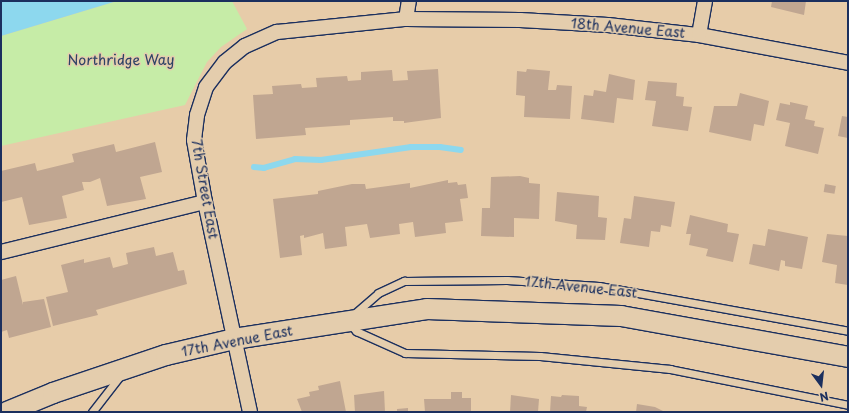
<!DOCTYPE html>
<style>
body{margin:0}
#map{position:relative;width:849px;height:413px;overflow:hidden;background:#e7cca9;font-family:"Playpen Sans",sans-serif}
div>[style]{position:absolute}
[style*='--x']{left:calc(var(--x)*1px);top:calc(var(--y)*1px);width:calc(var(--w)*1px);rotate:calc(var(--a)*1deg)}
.green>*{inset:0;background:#c6eca7}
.water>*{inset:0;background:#8dd8ee}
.stream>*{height:5.5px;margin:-2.75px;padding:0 2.75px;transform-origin:2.75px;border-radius:2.75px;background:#8dd8ee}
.building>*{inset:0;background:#c0a691;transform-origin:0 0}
.roads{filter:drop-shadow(1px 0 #1b2f5e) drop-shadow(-1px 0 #1b2f5e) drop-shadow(0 1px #1b2f5e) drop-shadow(0 -1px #1b2f5e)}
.lane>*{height:7px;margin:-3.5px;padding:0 3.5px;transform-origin:3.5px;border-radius:3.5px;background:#e4cdad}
.street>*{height:14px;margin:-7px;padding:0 7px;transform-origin:7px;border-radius:7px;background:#e4cdad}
.secondary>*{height:20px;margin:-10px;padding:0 10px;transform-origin:10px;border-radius:10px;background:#e4cdad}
span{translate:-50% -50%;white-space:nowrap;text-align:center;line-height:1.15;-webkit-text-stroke:3px #e4cdad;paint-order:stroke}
.street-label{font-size:14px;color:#1b2f5e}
.park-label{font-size:14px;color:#2c4265}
.frame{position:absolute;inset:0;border:2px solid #1b2f5e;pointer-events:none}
.north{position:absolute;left:801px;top:365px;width:40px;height:40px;-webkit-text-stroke:3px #e4cdad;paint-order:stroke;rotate:165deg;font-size:11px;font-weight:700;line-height:16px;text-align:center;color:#1b2f5e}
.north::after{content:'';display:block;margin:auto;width:14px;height:18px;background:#1b2f5e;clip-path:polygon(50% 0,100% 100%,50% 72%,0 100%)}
</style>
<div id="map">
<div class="green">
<div style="clip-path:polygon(117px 1px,232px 1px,247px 29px,221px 47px,207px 62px,185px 105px,1px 146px,1px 36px)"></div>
</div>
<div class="water">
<div style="clip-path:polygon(1px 1px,117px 1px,1px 36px)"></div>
</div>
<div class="stream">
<div style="--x:254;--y:167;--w:10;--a:6"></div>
<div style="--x:264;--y:168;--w:32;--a:-16"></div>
<div style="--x:295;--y:159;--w:26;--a:2"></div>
<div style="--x:321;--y:160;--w:91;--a:-8.2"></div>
<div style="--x:411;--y:147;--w:29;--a:0"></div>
<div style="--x:440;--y:147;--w:21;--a:8"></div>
</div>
<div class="building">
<div style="clip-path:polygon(772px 1px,806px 1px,804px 15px,771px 7px)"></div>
<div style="clip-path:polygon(438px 69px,441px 118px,404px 123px,404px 121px,393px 121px,393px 117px,350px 120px,350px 125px,305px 128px,306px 135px,256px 139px,253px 95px,273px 94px,272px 86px,301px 84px,302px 88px,317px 87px,316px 78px,347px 76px,348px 81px,361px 80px,361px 72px,392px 70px,393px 81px,408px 80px,407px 71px)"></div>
<div style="clip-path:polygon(527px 69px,550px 71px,548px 90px,556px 90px,557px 85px,572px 86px,570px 119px,524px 117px,525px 96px,516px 95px,517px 71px,526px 72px)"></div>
<div style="clip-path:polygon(609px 74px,635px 80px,633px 100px,617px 98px,614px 123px,581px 119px,584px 95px,593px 96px,594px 90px,606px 92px)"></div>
<div style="clip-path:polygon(648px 81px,677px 83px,676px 96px,684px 97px,683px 106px,692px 107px,688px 131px,652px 126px,656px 101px,645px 100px)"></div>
<div style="clip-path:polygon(740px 93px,769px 101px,764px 126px,754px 124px,751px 141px,709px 132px,714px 106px,737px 106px)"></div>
<div style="clip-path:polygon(790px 102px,808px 106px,805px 119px,815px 121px,814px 126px,824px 128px,818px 154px,785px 146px,790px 123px,776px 120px,780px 103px,790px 105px)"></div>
<div style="clip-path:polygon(842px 116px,848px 117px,848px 138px,838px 136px)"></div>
<div style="clip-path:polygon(155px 142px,162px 172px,140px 177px,146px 199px,107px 206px,100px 178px,90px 182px,82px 182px,84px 190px,62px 196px,67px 218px,29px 225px,22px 197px,1px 202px,1px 171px,35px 163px,37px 171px,74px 162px,72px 154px,114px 144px,116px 152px)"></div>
<div style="clip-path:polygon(520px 176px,529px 178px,529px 183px,540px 184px,539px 219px,514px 218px,514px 237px,481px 236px,482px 208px,490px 208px,491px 177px)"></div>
<div style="clip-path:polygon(448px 180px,448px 183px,457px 182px,458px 185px,466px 184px,468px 198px,460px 199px,463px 221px,445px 223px,446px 233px,415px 237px,413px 222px,399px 224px,400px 234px,370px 238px,367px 224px,345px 227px,347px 246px,325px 249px,323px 233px,304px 238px,304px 235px,300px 236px,302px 255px,280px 258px,273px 199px,318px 194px,318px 191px,352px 184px,365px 184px,366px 189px,410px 183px,410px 188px)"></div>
<div style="left:825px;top:184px;width:11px;height:8px;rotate:10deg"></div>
<div style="clip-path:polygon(557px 192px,599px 196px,598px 217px,607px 218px,605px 240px,576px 239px,577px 225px,555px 221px)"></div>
<div style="clip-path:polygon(634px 196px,675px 202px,671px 227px,661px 225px,660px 232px,651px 231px,649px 247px,620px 243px,624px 218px,631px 219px)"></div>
<div style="clip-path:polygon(690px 215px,728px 224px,727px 232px,739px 234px,733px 262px,706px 256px,708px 249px,689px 245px,691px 234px,686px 234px)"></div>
<div style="clip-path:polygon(768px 229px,808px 237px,802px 269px,785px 266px,785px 261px,781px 260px,779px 271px,749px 264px,753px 244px,765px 246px)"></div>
<div style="clip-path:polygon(827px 234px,848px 236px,848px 285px,835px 283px,837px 265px,822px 262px)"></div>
<div style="clip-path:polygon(154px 247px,156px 256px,173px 252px,178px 271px,184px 270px,187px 284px,96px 310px,98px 315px,53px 326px,46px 297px,68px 292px,61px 265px,84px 259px,84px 263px,110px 257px,113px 268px,128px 264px,126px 253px)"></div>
<div style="clip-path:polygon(16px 276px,23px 305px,23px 302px,44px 299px,51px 327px,9px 338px,7px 330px,1px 332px,1px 280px)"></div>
<div style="clip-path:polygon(340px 381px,346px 412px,302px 412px,297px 399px,310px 396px,309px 392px,319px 390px,318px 386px)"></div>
<div style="clip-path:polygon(384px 391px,385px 412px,355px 412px,354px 395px)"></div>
<div style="clip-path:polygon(451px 392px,462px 392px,462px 398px,471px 398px,471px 412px,425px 412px,424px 399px,451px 399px)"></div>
<div style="clip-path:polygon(511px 395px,539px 399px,538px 412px,510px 412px)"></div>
<div style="clip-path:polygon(562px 395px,579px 396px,579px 406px,587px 407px,586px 412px,550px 412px,551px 396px,561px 397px)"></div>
<div style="clip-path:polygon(637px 404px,655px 407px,665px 412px,636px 412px)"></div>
<div style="clip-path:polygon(408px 408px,408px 412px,397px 412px,397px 409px)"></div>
</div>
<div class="roads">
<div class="lane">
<div style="--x:353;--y:315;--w:33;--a:-41"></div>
<div style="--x:378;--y:293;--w:29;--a:-25"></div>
<div style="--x:404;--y:281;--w:103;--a:-0.6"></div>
<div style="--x:507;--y:280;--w:92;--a:3.7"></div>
<div style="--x:599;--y:286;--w:253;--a:10.2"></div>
<div style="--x:349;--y:323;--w:11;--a:49"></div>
<div style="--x:356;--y:331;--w:54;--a:24.2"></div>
<div style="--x:405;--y:353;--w:135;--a:1.3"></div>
<div style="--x:540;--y:356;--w:131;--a:5.7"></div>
<div style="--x:670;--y:369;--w:182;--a:11.4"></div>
<div style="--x:92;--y:412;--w:46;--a:-52.1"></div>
</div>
<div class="street">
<div style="--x:406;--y:19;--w:114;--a:0.5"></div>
<div style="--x:520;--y:20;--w:88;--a:3.3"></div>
<div style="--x:608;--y:25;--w:92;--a:6.3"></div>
<div style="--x:699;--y:35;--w:152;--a:10.6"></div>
<div style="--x:699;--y:35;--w:35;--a:-80"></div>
<div style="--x:1;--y:252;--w:210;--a:-13.8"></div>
<div style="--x:250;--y:412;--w:215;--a:-102.1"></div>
<div style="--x:205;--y:202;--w:63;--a:-100.1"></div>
<div style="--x:194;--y:140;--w:25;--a:-83"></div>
<div style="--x:197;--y:115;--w:29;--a:-72"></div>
<div style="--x:206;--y:87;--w:31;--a:-53"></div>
<div style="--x:225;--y:62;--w:26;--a:-39"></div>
<div style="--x:245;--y:46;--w:35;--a:-24"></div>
<div style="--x:277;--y:32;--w:130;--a:-5.8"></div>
<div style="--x:406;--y:19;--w:18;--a:-81"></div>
</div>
<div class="secondary">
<div style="--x:7;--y:412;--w:50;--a:-22.4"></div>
<div style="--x:53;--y:393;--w:119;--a:-18.6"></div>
<div style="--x:166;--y:355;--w:70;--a:-13.2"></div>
<div style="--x:234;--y:339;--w:195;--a:-8.8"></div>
<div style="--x:427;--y:309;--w:194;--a:2.1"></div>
<div style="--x:621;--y:316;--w:231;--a:10.2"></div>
</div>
</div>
<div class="street-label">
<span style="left:628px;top:28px;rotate:5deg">18th Avenue East</span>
<span style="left:205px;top:189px;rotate:80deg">7th Street East</span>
<span style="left:581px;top:287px;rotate:6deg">17th Avenue East</span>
<span style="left:237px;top:341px;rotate:-11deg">17th Avenue East</span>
</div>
<div class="park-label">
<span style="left:121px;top:60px">Northridge Way</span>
</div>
<div class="frame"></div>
<div class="north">N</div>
</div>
